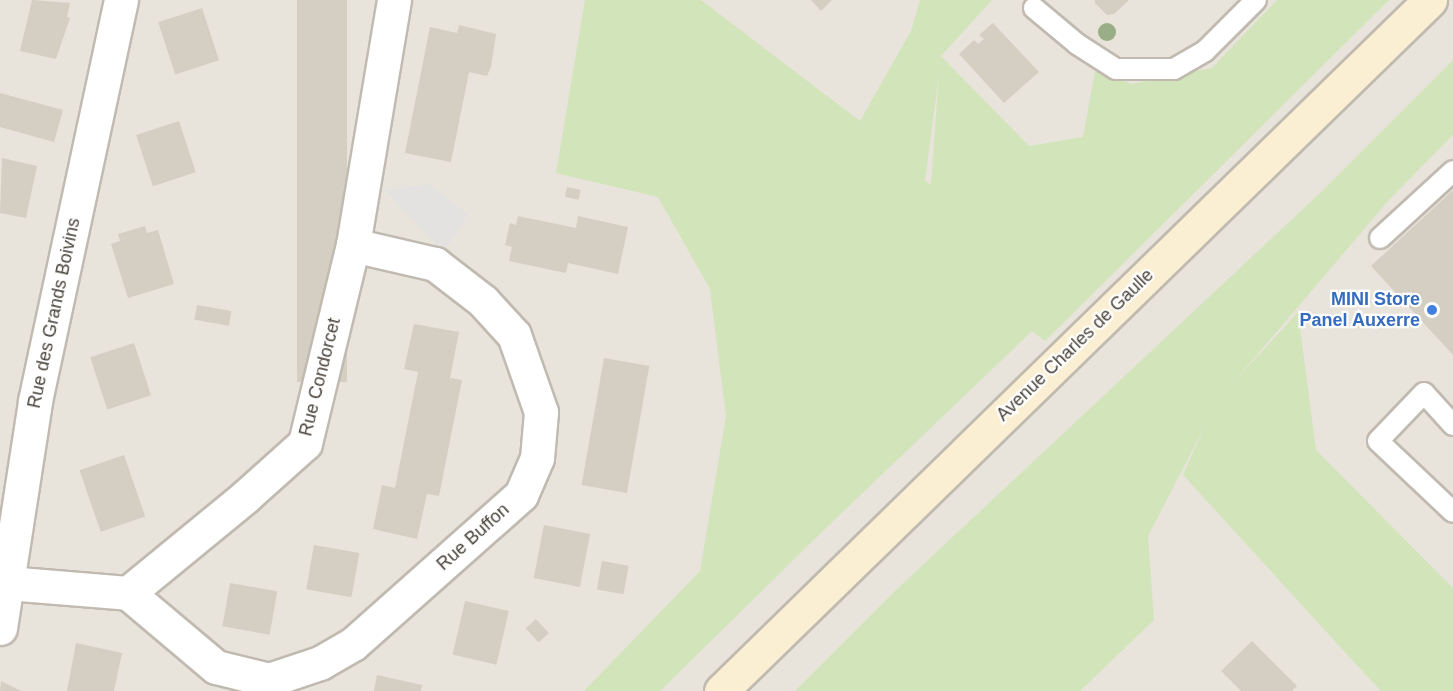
<!DOCTYPE html>
<style>
body{margin:0}
#map{position:relative;width:1453px;height:691px;overflow:hidden;background:#f5f2ed;font-family:Arial,sans-serif}
div>[style]{position:absolute}
[style*='--x']{left:calc(var(--x)*1px);top:calc(var(--y)*1px);width:calc(var(--w)*1px);rotate:calc(var(--a)*1deg)}
.residential>*{inset:0;background:#e8e4db;transform-origin:0 0}
.green>*{inset:0;background:#d2e4ba}
.parking>*{inset:0;background:#e4e2e0}
.building>*{inset:0;background:#d5cec3;transform-origin:0 0}
.roads{filter:drop-shadow(2px 0 #c0bab0) drop-shadow(-2px 0 #c0bab0) drop-shadow(0 2px #c0bab0) drop-shadow(0 -2px #c0bab0)}
.lane>*{height:20px;margin:-10px;padding:0 10px;transform-origin:10px;border-radius:10px;background:#fff}
.street>*{height:33px;margin:-16.5px;padding:0 16.5px;transform-origin:16.5px;border-radius:16.5px;background:#fff}
.secondary>*{height:33px;margin:-16.5px;padding:0 16.5px;transform-origin:16.5px;border-radius:16.5px;background:#faefd2}
.trees>*{width:18px;height:18px;margin:-9px;border-radius:50%;background:#99ae87}
.dots>*{width:16px;height:16px;translate:-50% -50%;box-sizing:border-box;border:3px solid #fff;border-radius:50%}
span{translate:-50% -50%;white-space:nowrap;text-align:center;line-height:1.15;-webkit-text-stroke:4.5px #fff;paint-order:stroke}
.shop-label{font-size:18px;color:#366cbe;font-weight:700}
.right{translate:-100% -50%;text-align:right}
.street-label{font-size:18px;color:#49433b}
</style>
<div id="map">
<div class="residential">
<div style="left:0;top:0;width:1453px;height:691px"></div>
</div>
<div class="green">
<div style="clip-path:polygon(evenodd,585px 0,701px 0,860px 121px,911px 31px,920px 0,992px 0,941px 56px,1029px 146px,1083px 137px,1095px 71px,1132px 84px,1212px 68px,1277px 0,1389px 0,1045px 341px,1032px 331px,826px 528px,660px 691px,584px 691px,700px 571px,726px 416px,710px 289px,658px 197px,556px 173px,585px 0,939px 74px,931px 184px,930px 184px,925px 181px,939px 74px)"></div>
<div style="clip-path:polygon(1453px 60px,1453px 135px,1388px 201px,1234px 382px,1298px 312px,1316px 450px,1453px 588px,1453px 691px,1381px 691px,1364px 673px,1183px 475px,1204px 428px,1148px 536px,1154px 620px,1080px 691px,795px 691px,895px 591px,1319px 194px)"></div>
</div>
<div class="parking">
<div style="clip-path:polygon(429px 184px,468px 214px,444px 252px,384px 190px)"></div>
</div>
<div class="building">
<div style="clip-path:polygon(32px 0,70px 3px,67px 17px,70px 18px,56px 59px,20px 51px)"></div>
<div style="left:297px;top:0;width:50px;height:382px"></div>
<div style="clip-path:polygon(811px 0,832px 0,821px 11px)"></div>
<div style="clip-path:polygon(1095px 0,1129px 0,1114px 14px,1107px 15px,1095px 3px)"></div>
<div style="left:202px;top:8px;width:55px;height:46px;rotate:72deg"></div>
<div style="clip-path:polygon(993px 23px,1039px 72px,1004px 103px,959px 54px,974px 40px,978px 44px,984px 39px,979px 35px)"></div>
<div style="clip-path:polygon(459px 25px,496px 34px,491px 67px,487px 76px,469px 72px,451px 162px,405px 153px,430px 27px,457px 33px)"></div>
<div style="clip-path:polygon(0 93px,63px 110px,54px 142px,0 127px)"></div>
<div style="left:179px;top:121px;width:54px;height:45px;rotate:72deg"></div>
<div style="clip-path:polygon(2px 158px,37px 166px,26px 218px,0 213px)"></div>
<div style="left:567px;top:187px;width:14px;height:10px;rotate:12deg"></div>
<div style="clip-path:polygon(1453px 190px,1453px 355px,1371px 266px)"></div>
<div style="clip-path:polygon(518px 216px,576px 228px,578px 216px,628px 227px,618px 274px,568px 263px,566px 273px,509px 261px,512px 247px,505px 245px,510px 223px,516px 225px)"></div>
<div style="clip-path:polygon(145px 226px,147px 233px,158px 230px,174px 284px,128px 298px,111px 244px,120px 241px,118px 234px)"></div>
<div style="left:197px;top:305px;width:35px;height:15px;rotate:10deg"></div>
<div style="clip-path:polygon(414px 324px,459px 332px,450px 378px,462px 380px,439px 496px,427px 494px,417px 539px,373px 529px,382px 485px,395px 488px,418px 372px,404px 369px)"></div>
<div style="left:134px;top:343px;width:55px;height:46px;rotate:72deg"></div>
<div style="left:604px;top:358px;width:46px;height:129px;rotate:10deg"></div>
<div style="left:124px;top:455px;width:65px;height:47px;rotate:71deg"></div>
<div style="left:544px;top:525px;width:47px;height:54px;rotate:11deg"></div>
<div style="left:314px;top:545px;width:46px;height:45px;rotate:10deg"></div>
<div style="left:602px;top:561px;width:27px;height:29px;rotate:10deg"></div>
<div style="left:230px;top:583px;width:48px;height:44px;rotate:10deg"></div>
<div style="left:465px;top:601px;width:45px;height:55px;rotate:13deg"></div>
<div style="left:536px;top:619px;width:19px;height:14px;rotate:47deg"></div>
<div style="clip-path:polygon(1252px 641px,1297px 686px,1292px 691px,1241px 691px,1221px 671px)"></div>
<div style="clip-path:polygon(76px 643px,122px 653px,114px 691px,67px 691px)"></div>
<div style="clip-path:polygon(377px 675px,422px 685px,421px 691px,374px 691px)"></div>
<div style="clip-path:polygon(1px 681px,21px 691px,0 691px)"></div>
</div>
<div class="roads">
<div class="lane">
<div style="--x:1034;--y:8;--w:56;--a:39.9"></div>
<div style="--x:1077;--y:44;--w:46;--a:32.7"></div>
<div style="--x:1116;--y:69;--w:58;--a:0"></div>
<div style="--x:1174;--y:69;--w:36;--a:-30"></div>
<div style="--x:1205;--y:51;--w:72;--a:-45"></div>
<div style="--x:1380;--y:238;--w:99;--a:-42.5"></div>
<div style="--x:1453;--y:425;--w:43;--a:-132.2"></div>
<div style="--x:1424;--y:393;--w:66;--a:133.8"></div>
<div style="--x:1378;--y:441;--w:103;--a:43.4"></div>
</div>
<div class="street">
<div style="--x:7;--y:583;--w:121;--a:4.7"></div>
<div style="--x:128;--y:593;--w:153;--a:-39.4"></div>
<div style="--x:246;--y:496;--w:79;--a:-41.9"></div>
<div style="--x:305;--y:443;--w:204;--a:-76.4"></div>
<div style="--x:353;--y:245;--w:248;--a:-80.5"></div>
<div style="--x:128;--y:593;--w:115;--a:40.1"></div>
<div style="--x:216;--y:667;--w:55;--a:13.8"></div>
<div style="--x:269;--y:680;--w:54;--a:-18.4"></div>
<div style="--x:320;--y:663;--w:38;--a:-30"></div>
<div style="--x:353;--y:644;--w:225;--a:-41.6"></div>
<div style="--x:521;--y:495;--w:40;--a:-66.6"></div>
<div style="--x:537;--y:458;--w:46;--a:-85"></div>
<div style="--x:541;--y:412;--w:82;--a:-109.3"></div>
<div style="--x:514;--y:335;--w:46;--a:-132.4"></div>
<div style="--x:483;--y:301;--w:61;--a:-142.4"></div>
<div style="--x:435;--y:264;--w:84;--a:-167"></div>
<div style="--x:0;--y:628;--w:230;--a:-81.2"></div>
<div style="--x:35;--y:401;--w:410;--a:-77.9"></div>
</div>
<div class="secondary">
<div style="--x:721;--y:691;--w:990;--a:-44.26"></div>
</div>
</div>
<div class="trees">
<div style="left:1107px;top:32px"></div>
</div>
<div class="dots">
<div style="left:1432px;top:310px;background:#3f7fe0"></div>
</div>
<div class="shop-label">
<span class="right" style="left:1420px;top:310px">MINI Store<br>Panel Auxerre</span>
</div>
<div class="street-label">
<span style="left:54px;top:313px;rotate:-78deg">Rue des Grands Boivins</span>
<span style="left:1075px;top:345px;rotate:-44deg">Avenue Charles de Gaulle</span>
<span style="left:320px;top:377px;rotate:-76deg">Rue Condorcet</span>
<span style="left:473px;top:537px;rotate:-42deg">Rue Buffon</span>
</div>
</div>
